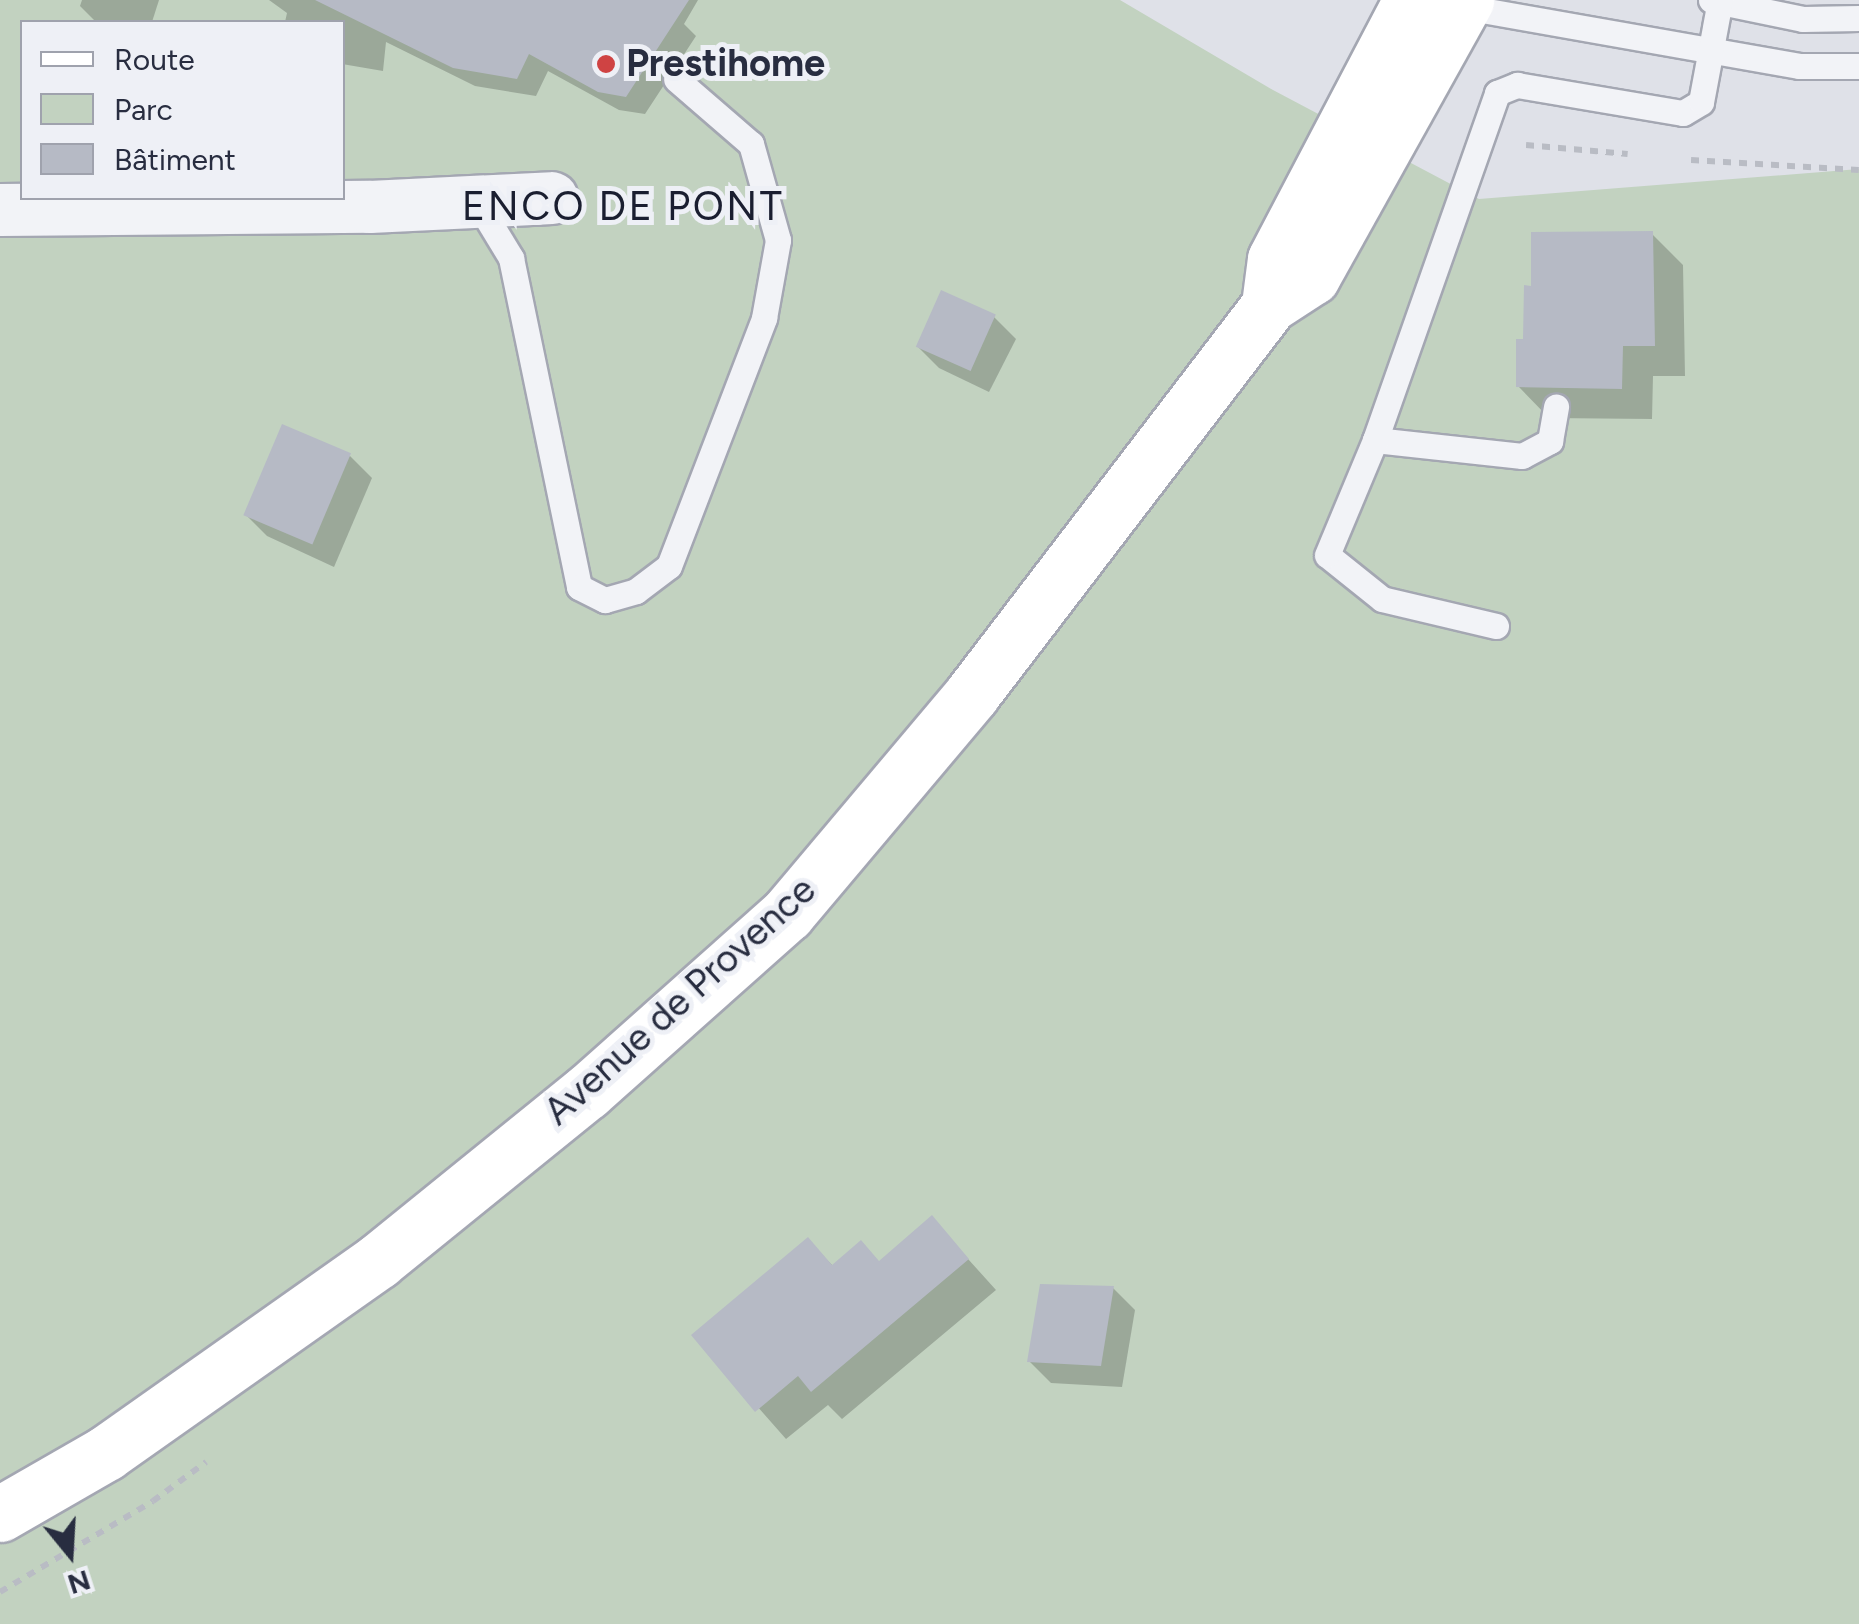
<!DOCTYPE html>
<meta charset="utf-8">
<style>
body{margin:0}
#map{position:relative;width:1859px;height:1624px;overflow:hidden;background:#dfe1e8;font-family:Figtree,sans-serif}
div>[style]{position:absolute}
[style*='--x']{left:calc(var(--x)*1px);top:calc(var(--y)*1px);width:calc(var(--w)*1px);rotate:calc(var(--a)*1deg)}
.green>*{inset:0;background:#c2d2c0}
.shadow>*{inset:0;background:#0003}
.building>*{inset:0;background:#b6bac5;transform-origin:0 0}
.path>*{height:6px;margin-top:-3px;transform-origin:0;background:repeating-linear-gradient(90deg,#b9bcc4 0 8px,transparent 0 16px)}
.roads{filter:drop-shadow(2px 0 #a4a7b2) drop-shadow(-2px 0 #a4a7b2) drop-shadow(0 2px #a4a7b2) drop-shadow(0 -2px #a4a7b2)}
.service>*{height:25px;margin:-12.5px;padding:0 12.5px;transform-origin:12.5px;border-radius:12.5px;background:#f2f3f7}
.minor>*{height:52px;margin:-26px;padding:0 26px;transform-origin:26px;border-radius:26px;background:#f2f3f7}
.secondary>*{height:55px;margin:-27.5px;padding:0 27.5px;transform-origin:27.5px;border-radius:27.5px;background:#fff}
.dots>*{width:28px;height:28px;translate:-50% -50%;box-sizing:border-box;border:5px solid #eef0f6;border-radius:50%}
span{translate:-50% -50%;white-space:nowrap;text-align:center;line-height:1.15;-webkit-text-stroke:10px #eef0f6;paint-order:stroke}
.poi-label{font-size:38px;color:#282d40;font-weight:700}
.left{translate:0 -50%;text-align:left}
.street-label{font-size:38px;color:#282d40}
.neighbourhood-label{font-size:40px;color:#1a1e30;letter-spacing:2.5px}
.legend{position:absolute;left:20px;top:20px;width:325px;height:180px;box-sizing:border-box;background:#eef0f6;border:2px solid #9fa2ad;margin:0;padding:12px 18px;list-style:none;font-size:30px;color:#282d40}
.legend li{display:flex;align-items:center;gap:20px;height:50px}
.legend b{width:50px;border:2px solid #9fa2ad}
.north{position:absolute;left:20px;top:1504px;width:100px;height:100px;-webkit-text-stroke:8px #eef0f6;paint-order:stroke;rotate:162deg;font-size:28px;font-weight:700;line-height:40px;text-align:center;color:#282d40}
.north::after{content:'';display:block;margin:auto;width:35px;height:45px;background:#282d40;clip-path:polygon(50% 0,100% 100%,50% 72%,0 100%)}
</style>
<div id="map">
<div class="green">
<div style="clip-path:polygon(evenodd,0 0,1120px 0,1273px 90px,1479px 199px,1859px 169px,1859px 1624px,0 1624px,0 0,22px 22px,342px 22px,342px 198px,22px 198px,22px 22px)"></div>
</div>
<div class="shadow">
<div style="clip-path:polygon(82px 0,159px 0,152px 22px,96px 22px,80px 6px)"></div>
<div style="clip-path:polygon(269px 0,698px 0,684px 24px,696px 36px,645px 114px,619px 110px,548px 71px,536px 96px,475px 86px,386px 42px,383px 71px,342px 64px,342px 22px,285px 22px,287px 13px)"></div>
<div style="clip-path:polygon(1652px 234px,1683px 265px,1685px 376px,1653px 376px,1652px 419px,1549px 418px,1518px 386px,1534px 289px)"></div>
<div style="clip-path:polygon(994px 317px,1016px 339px,989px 392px,939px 368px,917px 346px)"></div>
<div style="clip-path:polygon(350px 456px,372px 478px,334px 567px,267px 536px,245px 514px)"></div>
<div style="clip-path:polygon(932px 1219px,996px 1290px,842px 1419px,828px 1405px,786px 1439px,695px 1336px,808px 1240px,834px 1267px,880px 1263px)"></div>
<div style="clip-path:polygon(1113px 1288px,1135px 1310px,1122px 1387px,1051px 1383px,1029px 1361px)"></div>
</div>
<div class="building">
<div style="clip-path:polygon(315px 0,689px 0,626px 97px,598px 92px,529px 54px,517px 79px,453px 68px)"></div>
<div style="clip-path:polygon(1653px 231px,1655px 346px,1623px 346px,1622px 389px,1516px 387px,1516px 339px,1523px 339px,1524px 285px,1531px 286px,1531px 232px)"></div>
<div style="left:941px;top:290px;width:60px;height:62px;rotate:24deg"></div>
<div style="left:282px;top:424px;width:75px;height:99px;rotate:23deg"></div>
<div style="clip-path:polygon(932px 1215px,969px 1259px,811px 1392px,798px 1376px,755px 1412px,691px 1335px,808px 1237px,832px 1265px,861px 1240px,879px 1261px)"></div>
<div style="clip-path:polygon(1040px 1284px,1114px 1286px,1101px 1366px,1027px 1362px)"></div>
</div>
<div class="path">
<div style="--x:1526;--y:145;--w:102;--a:5"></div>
<div style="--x:1691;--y:160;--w:168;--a:3.4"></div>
<div style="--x:0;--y:1592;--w:178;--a:-30.7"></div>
<div style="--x:153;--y:1501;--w:66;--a:-36.3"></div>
</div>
<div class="roads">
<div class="service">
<div style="--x:1711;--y:0;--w:94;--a:11.7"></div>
<div style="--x:1803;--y:19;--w:56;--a:-1"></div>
<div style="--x:1459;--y:6;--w:345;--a:10"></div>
<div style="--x:1799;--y:66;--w:60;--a:0"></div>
<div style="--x:477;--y:202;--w:66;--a:58.7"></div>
<div style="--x:511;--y:258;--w:336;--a:78.3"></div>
<div style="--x:579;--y:587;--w:29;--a:27"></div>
<div style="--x:605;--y:600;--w:32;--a:-16"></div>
<div style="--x:636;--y:591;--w:41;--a:-37.1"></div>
<div style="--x:669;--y:566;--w:266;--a:-69"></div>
<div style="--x:764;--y:318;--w:79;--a:-79.8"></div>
<div style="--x:778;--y:240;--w:100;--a:-105.7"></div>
<div style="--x:751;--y:144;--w:99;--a:-139.1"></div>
<div style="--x:1375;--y:440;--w:148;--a:6.2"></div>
<div style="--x:1522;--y:456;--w:32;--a:-28"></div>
<div style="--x:1550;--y:441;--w:35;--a:-80"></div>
<div style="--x:1496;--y:626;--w:117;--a:-166.7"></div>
<div style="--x:1382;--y:599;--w:70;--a:-141.3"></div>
<div style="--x:1327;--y:555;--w:125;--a:-67.3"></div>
<div style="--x:1375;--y:440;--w:368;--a:-70.6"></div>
<div style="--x:1497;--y:93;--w:22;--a:-22"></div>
<div style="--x:1517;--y:85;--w:168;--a:9.6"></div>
<div style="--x:1683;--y:113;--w:21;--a:-31"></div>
<div style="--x:1701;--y:102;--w:104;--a:-79.4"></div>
</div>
<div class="minor">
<div style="--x:0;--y:210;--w:370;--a:-0.5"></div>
<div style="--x:370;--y:207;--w:182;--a:-2.8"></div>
</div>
<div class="secondary">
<div style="--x:1269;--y:305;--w:46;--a:-82.6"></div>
<div style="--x:1275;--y:259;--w:293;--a:-62.3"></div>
<div style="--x:0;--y:1514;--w:122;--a:-29.9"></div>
<div style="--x:106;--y:1453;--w:333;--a:-35.2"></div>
<div style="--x:378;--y:1261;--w:269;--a:-39"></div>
<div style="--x:587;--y:1092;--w:268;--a:-41.7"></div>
<div style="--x:787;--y:914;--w:287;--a:-49.9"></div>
<div style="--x:972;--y:694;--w:489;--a:-52.6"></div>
<div style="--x:1269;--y:305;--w:51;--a:-33.1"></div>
<div style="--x:1312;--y:277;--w:317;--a:-60.9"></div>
</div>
</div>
<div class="dots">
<div style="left:606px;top:64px;background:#cf4343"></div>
</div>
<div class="poi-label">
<span class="left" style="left:626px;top:64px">Prestihome</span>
</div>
<div class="street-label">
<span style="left:680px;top:1001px;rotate:-42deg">Avenue de Provence</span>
</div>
<div class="neighbourhood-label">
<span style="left:623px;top:206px">ENCO DE PONT</span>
</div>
<ul class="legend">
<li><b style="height:12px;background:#fff"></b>Route</li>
<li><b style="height:28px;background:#c2d2c0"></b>Parc</li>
<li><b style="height:28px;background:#b6bac5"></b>Bâtiment</li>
</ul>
<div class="north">N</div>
</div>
